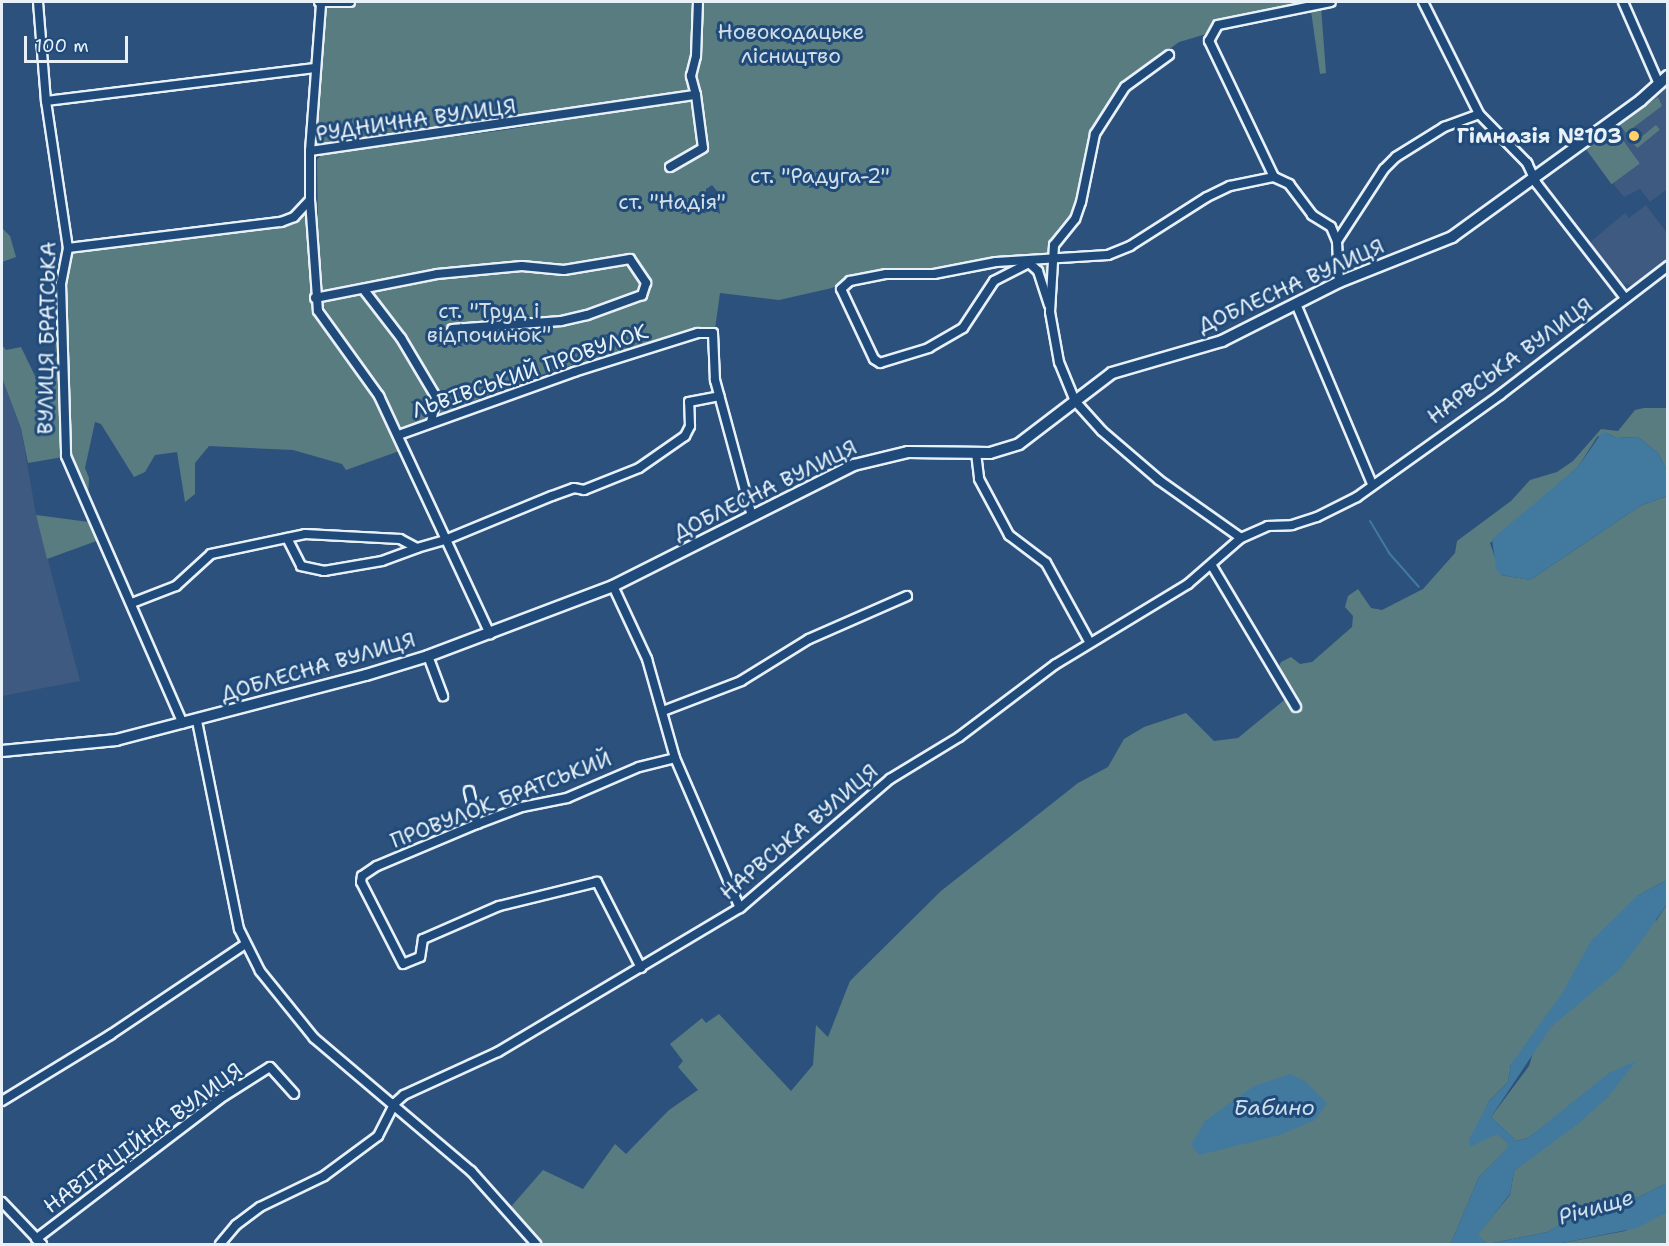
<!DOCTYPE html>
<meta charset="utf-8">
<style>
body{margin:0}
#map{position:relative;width:1669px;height:1246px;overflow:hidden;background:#2d517d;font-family:"Shantell Sans",sans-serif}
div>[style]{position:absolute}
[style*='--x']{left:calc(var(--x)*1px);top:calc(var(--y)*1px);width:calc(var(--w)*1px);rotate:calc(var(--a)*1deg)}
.built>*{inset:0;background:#3e5a81}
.green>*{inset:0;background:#597c81;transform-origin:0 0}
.water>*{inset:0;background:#42799f}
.stream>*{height:2px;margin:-1px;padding:0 1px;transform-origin:1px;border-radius:1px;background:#42799f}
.roads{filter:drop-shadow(2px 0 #e8f1f8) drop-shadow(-2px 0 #e8f1f8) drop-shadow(0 2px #e8f1f8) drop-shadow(0 -2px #e8f1f8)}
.street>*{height:8px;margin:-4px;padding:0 4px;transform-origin:4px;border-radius:4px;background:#1f4a7a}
.secondary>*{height:10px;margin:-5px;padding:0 5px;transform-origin:5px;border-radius:5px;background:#1f4a7a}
.dots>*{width:16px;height:16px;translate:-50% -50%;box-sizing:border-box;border:3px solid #1f4a7a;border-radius:50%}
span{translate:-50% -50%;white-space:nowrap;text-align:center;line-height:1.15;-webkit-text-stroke:6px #1f4a7a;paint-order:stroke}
.park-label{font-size:21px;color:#d3dfe6}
.street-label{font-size:21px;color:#e8f1f8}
.poi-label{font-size:21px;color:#e8f1f8;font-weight:700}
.right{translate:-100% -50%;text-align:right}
.water-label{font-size:22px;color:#cfdfeb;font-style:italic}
.frame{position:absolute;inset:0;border:3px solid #e8f1f8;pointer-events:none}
.scale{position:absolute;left:24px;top:36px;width:104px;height:27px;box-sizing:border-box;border:3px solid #e8f1f8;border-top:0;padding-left:8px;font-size:18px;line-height:21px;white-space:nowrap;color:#e8f1f8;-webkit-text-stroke:4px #1f4a7a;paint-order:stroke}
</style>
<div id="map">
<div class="built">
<div style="clip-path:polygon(1667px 88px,1667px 189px,1650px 202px,1640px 189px,1624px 197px,1584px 148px)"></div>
<div style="clip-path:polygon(1646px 205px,1667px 233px,1667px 259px,1633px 285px,1619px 284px,1589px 243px,1625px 213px,1629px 218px)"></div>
<div style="clip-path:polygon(2px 378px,21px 428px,36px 515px,80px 681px,2px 696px)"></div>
</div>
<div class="green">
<div style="clip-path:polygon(evenodd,366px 2px,1316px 2px,1179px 42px,1122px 84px,1092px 133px,1078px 205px,1057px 230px,1050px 244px,1050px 283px,1045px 284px,1030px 260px,990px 257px,983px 263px,933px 273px,902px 270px,850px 280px,832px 288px,779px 300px,720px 293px,715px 329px,677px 339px,672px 335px,549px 372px,402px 428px,321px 302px,450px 276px,529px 269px,546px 274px,570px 272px,530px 264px,319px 294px,317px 160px,322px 154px,505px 130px,692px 99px,353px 145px,316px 144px,323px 15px,328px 6px,366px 2px,712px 185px,717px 191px,720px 214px,705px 204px,706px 189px,712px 185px)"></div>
<div style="clip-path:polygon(1321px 7px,1326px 73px,1320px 74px,1311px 11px)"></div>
<div style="clip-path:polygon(1658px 97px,1662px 106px,1626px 133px,1619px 124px)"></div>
<div style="left:1656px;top:125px;width:6px;height:29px;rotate:51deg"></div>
<div style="left:1614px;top:128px;width:44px;height:35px;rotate:54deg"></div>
<div style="clip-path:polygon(309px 207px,310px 283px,316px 314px,355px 363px,405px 449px,346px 470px,342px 464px,293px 450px,209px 446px,195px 463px,195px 494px,185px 502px,177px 452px,155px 455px,145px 472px,134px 477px,101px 424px,95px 422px,85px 468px,89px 478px,88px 498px,103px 530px,102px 539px,47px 559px,36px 515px,89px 522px,63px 457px,28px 463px,21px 428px,2px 378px,2px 345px,6px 350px,21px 347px,35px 376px,55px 374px,57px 285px,66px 279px,71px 252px,281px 224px,295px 221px)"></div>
<div style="clip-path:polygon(2px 228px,10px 236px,16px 257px,2px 262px)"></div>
<div style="clip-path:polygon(1644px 408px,1667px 408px,1667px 471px,1658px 453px,1638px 437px,1616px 438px,1607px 433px,1597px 437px,1578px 467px,1490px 543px,1501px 575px,1530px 580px,1640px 506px,1667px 496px,1667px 880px,1637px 896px,1656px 921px,1667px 904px,1667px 1183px,1639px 1197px,1604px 1201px,1547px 1232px,1488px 1244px,1477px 1235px,1510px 1195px,1514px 1171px,1609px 1096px,1580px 1098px,1528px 1138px,1516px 1141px,1491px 1117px,1529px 1066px,1535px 1046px,1511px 1064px,1508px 1082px,1489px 1101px,1481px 1119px,1507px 1142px,1507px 1149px,1479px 1177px,1451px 1243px,533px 1244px,509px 1209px,543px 1170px,583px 1189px,615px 1144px,626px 1154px,669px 1110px,698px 1090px,678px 1067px,683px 1061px,670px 1044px,702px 1018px,706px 1023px,719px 1014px,791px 1091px,813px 1065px,816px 1025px,828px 1037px,850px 981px,941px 891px,1078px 783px,1108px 767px,1124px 739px,1144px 727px,1186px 713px,1214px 741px,1238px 738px,1288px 697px,1276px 673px,1281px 662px,1291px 657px,1300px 664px,1312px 662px,1352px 627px,1353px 616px,1345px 607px,1348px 596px,1358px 589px,1371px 608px,1382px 610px,1423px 589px,1455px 553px,1457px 541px,1511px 501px,1530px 480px,1557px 472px,1573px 461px,1601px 429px,1618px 431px,1635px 410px)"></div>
<div style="clip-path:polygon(1667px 1212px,1667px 1244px,1557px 1244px,1625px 1231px)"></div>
</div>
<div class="water">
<div style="clip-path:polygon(1603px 431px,1616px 438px,1638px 437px,1658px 453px,1667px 471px,1667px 496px,1640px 506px,1530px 580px,1501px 575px,1496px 568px,1492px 539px,1578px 467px)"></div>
<div style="clip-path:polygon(1667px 880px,1667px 904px,1637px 947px,1618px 971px,1551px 1027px,1491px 1117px,1516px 1141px,1528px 1138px,1609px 1073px,1636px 1061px,1609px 1096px,1578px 1124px,1514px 1171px,1510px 1194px,1478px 1235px,1488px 1244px,1547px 1232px,1604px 1201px,1639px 1197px,1667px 1183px,1667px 1212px,1637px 1228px,1557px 1244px,1437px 1244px,1451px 1243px,1479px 1177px,1507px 1148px,1507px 1142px,1497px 1134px,1470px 1147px,1469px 1140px,1489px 1101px,1508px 1082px,1511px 1064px,1561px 995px,1591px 941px,1637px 896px)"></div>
<div style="clip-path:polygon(1290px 1074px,1306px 1082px,1327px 1103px,1315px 1120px,1280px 1135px,1199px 1155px,1191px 1145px,1205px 1121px,1254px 1086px)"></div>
</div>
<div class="stream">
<div style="--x:1370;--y:521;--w:37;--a:59"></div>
<div style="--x:1389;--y:553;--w:45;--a:48.6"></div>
</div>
<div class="roads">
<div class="street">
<div style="--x:38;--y:2;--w:99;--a:85.4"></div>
<div style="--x:46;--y:101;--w:149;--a:81.5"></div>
<div style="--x:68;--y:248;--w:36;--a:101"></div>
<div style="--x:61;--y:283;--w:173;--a:88.3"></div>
<div style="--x:66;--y:456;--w:292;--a:66.4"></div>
<div style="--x:319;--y:2;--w:31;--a:0"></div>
<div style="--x:1423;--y:2;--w:125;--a:63.4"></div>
<div style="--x:1479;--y:114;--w:69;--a:45.6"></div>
<div style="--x:1527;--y:163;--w:23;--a:65"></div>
<div style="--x:1537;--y:184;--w:144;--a:52.3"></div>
<div style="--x:1623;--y:2;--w:90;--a:66.3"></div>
<div style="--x:1169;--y:55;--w:54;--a:144"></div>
<div style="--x:1125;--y:87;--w:56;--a:122.6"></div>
<div style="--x:1095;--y:134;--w:69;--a:101.6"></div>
<div style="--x:1081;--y:202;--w:18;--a:109"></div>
<div style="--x:1075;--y:219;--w:33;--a:129"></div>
<div style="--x:1054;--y:245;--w:67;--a:93.4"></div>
<div style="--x:1050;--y:312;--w:51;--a:79.8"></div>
<div style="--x:1059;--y:362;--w:42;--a:67.7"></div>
<div style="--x:1075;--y:401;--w:40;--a:48"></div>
<div style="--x:1102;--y:431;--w:75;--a:40.7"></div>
<div style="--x:1159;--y:480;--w:100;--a:35.3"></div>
<div style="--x:696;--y:95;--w:20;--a:-105"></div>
<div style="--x:691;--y:76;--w:21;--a:-76"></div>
<div style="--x:696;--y:56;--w:54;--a:-87.9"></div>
<div style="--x:46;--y:101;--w:271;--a:-7"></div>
<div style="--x:310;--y:151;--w:148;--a:-85.7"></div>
<div style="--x:1274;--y:177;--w:151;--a:-115.5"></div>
<div style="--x:1209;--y:41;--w:18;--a:-61"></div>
<div style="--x:1218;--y:25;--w:115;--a:-11.5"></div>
<div style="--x:310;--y:200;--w:111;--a:85.9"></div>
<div style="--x:318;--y:311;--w:105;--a:54.3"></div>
<div style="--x:379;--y:396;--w:263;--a:65"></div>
<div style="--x:68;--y:248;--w:215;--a:-7"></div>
<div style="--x:281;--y:222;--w:14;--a:-21"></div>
<div style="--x:294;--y:217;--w:23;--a:-47"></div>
<div style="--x:310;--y:200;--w:49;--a:-90"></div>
<div style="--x:310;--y:151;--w:390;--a:-8.3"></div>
<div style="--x:696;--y:95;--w:53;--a:82.5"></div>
<div style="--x:703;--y:148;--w:38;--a:150"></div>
<div style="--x:1339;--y:282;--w:41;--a:-92.8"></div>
<div style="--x:1337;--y:241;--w:86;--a:-56.9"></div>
<div style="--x:1384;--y:169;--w:17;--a:-45"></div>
<div style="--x:1396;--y:157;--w:57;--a:-32"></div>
<div style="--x:1444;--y:127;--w:37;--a:-20"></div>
<div style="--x:364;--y:290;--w:61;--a:52.4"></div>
<div style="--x:401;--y:338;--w:69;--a:59.3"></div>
<div style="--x:436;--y:397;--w:26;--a:101"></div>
<div style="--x:315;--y:298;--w:124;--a:-11.1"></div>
<div style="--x:437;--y:274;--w:85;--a:-5.4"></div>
<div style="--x:522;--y:266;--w:42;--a:5.4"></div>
<div style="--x:564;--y:270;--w:67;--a:-9.5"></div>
<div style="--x:630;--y:259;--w:29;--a:56"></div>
<div style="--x:646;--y:283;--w:13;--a:108"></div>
<div style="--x:642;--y:295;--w:59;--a:160"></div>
<div style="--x:587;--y:315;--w:27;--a:167"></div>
<div style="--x:561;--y:321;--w:109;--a:175.8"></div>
<div style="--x:1296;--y:304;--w:195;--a:67.1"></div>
<div style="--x:1049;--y:305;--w:36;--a:-108"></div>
<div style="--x:1038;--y:271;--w:12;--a:-138"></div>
<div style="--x:1029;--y:263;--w:39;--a:153"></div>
<div style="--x:994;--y:281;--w:56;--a:123.4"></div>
<div style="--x:963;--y:328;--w:39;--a:150"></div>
<div style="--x:929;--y:348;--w:51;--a:163"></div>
<div style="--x:880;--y:363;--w:7;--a:-146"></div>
<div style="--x:874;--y:359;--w:77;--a:-115.2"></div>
<div style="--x:841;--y:289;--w:12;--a:-42"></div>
<div style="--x:850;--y:281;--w:37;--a:-11"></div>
<div style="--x:886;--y:274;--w:48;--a:0"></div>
<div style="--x:934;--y:274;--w:63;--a:-11"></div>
<div style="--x:996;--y:262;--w:112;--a:-3.6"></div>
<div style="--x:1108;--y:255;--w:24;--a:-22"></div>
<div style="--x:1130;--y:246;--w:91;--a:-32.5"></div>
<div style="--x:1207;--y:197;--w:25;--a:-26"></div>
<div style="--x:1230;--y:186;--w:45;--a:-11.6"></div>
<div style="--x:1274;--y:177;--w:17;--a:25"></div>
<div style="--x:1289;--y:184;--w:39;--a:53"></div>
<div style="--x:1312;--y:215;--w:22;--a:32"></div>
<div style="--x:1331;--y:227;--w:15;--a:67"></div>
<div style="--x:399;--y:435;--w:186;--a:-19.8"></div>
<div style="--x:574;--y:372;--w:130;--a:-17.5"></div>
<div style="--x:698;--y:333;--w:15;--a:0"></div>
<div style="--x:713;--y:333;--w:47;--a:87.6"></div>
<div style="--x:715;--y:380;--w:141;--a:74.8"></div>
<div style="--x:976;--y:453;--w:26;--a:83"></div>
<div style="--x:979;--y:479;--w:64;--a:61.8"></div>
<div style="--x:1009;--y:535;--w:46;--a:37.1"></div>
<div style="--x:1046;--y:563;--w:91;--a:61.2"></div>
<div style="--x:287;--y:538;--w:31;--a:63"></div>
<div style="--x:301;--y:566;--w:24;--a:12"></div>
<div style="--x:324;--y:571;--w:59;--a:-9.8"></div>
<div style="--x:382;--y:561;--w:37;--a:-20"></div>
<div style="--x:1212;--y:566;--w:164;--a:59.2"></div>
<div style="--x:613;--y:586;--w:81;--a:65"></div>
<div style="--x:647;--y:659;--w:103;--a:74.2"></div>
<div style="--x:675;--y:758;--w:163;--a:66.6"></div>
<div style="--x:132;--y:603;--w:47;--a:-21.1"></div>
<div style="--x:176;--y:586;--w:47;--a:-42.4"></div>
<div style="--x:211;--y:554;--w:96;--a:-12"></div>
<div style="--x:305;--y:534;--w:95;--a:3"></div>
<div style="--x:400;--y:539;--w:19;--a:28"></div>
<div style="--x:417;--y:548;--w:29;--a:-16"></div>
<div style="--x:445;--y:540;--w:116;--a:-22.4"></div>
<div style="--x:552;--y:496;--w:23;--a:-20"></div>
<div style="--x:574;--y:488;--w:10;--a:11"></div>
<div style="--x:584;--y:490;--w:59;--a:-21.8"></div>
<div style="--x:639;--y:468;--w:56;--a:-34.8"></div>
<div style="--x:685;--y:436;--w:11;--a:-63"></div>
<div style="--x:690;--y:426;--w:24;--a:-92"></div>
<div style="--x:689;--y:402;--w:31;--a:-11"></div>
<div style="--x:428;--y:656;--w:43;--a:69.4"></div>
<div style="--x:663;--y:711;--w:84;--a:-21"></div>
<div style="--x:741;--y:681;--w:80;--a:-31.7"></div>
<div style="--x:809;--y:639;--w:107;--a:-23.7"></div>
<div style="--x:197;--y:721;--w:212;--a:78.6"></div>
<div style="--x:239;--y:929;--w:47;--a:63.4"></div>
<div style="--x:260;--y:971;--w:86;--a:51.1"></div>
<div style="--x:314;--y:1038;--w:206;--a:40.3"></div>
<div style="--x:471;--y:1171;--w:98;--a:48.3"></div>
<div style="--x:469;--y:791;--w:34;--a:76"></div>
<div style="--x:641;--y:968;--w:97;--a:-117.1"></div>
<div style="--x:597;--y:882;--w:101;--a:166.2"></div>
<div style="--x:499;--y:906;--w:83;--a:156.5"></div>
<div style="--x:423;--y:939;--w:18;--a:99"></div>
<div style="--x:420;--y:957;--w:18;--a:158"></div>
<div style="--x:403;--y:964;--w:92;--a:-117.1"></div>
<div style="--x:361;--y:882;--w:6;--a:-81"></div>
<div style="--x:362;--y:876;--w:18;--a:-34"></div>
<div style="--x:377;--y:866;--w:108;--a:-22.8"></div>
<div style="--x:477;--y:824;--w:48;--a:-20.7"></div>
<div style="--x:522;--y:807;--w:46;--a:-11.3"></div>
<div style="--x:567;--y:798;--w:78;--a:-23.3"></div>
<div style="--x:639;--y:767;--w:37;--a:-14"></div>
<div style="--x:2;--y:1101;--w:127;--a:-31.4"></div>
<div style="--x:110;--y:1035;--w:161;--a:-33.9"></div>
<div style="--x:2;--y:1202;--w:58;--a:46.4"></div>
<div style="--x:36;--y:1239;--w:236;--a:-37.3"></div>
<div style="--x:224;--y:1096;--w:54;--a:-32.2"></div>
<div style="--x:270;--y:1067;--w:36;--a:48"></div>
<div style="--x:220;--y:1244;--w:25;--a:-50"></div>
<div style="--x:236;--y:1225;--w:30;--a:-37"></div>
<div style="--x:260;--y:1207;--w:71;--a:-25.8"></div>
<div style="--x:324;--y:1176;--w:67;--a:-36.5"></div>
<div style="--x:378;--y:1136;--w:37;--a:-63"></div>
<div style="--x:395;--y:1103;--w:12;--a:-42"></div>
<div style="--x:404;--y:1095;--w:103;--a:-24.6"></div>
<div style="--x:498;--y:1052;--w:282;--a:-30.8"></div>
<div style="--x:740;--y:908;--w:198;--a:-40.7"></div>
<div style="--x:890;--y:779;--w:81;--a:-31.3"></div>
<div style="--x:959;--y:737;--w:121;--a:-37"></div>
<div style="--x:1056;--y:664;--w:154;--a:-31.2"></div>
<div style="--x:1188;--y:584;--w:70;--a:-41"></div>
<div style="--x:1241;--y:538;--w:30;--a:-24"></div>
<div style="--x:1268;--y:526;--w:24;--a:-2"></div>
<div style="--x:1292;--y:525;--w:26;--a:-18"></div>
<div style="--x:1317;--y:517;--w:45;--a:-26.6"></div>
<div style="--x:1357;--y:497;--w:176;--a:-35.5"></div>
<div style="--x:1500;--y:395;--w:212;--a:-37.5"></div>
</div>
<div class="secondary">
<div style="--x:2;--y:751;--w:115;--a:-5.5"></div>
<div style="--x:116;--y:740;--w:258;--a:-14.6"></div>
<div style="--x:366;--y:675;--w:65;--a:-17"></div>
<div style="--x:428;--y:656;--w:198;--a:-20.7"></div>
<div style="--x:613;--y:586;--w:270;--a:-26.7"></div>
<div style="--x:854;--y:465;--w:56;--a:-13.5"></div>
<div style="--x:908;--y:452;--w:82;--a:0.7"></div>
<div style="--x:990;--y:453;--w:30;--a:-17"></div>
<div style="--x:1019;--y:444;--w:117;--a:-37.4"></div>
<div style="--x:1112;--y:373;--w:115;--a:-16.2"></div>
<div style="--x:1222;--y:341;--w:131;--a:-26.8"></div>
<div style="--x:1339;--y:282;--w:122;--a:-21.7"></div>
<div style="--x:1452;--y:237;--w:233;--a:-35.9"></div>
<div style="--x:1641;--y:100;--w:36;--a:-42"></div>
</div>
</div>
<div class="dots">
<div style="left:1634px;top:136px;background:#ffd166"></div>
</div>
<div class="park-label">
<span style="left:791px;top:44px">Новокодацьке<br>лісництво</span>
<span style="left:820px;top:176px">ст. "Радуга-2"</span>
<span style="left:672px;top:202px">ст. "Надія"</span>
<span style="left:489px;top:323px">ст. "Труд і<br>відпочинок"</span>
</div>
<div class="street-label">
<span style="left:416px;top:120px;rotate:-8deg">РУДНИЧНА ВУЛИЦЯ</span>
<span style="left:1291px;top:286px;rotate:-24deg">ДОБЛЕСНА ВУЛИЦЯ</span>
<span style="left:47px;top:338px;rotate:-89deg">ВУЛИЦЯ БРАТСЬКА</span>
<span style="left:1510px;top:361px;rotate:-36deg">НАРВСЬКА ВУЛИЦЯ</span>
<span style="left:530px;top:371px;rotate:-19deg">ЛЬВІВСЬКИЙ ПРОВУЛОК</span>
<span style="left:765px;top:490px;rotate:-26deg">ДОБЛЕСНА ВУЛИЦЯ</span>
<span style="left:318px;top:667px;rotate:-16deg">ДОБЛЕСНА ВУЛИЦЯ</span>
<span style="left:501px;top:800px;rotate:-21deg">ПРОВУЛОК БРАТСЬКИЙ</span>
<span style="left:799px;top:832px;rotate:-40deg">НАРВСЬКА ВУЛИЦЯ</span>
<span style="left:143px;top:1138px;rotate:-36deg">НАВІГАЦІЙНА ВУЛИЦЯ</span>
</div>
<div class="poi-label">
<span class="right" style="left:1622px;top:136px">Гімназія №103</span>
</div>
<div class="water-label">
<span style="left:1274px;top:1108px">Бабино</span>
<span style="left:1596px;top:1207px;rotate:-16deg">Річище</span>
</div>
<div class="frame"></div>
<div class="scale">100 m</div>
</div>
